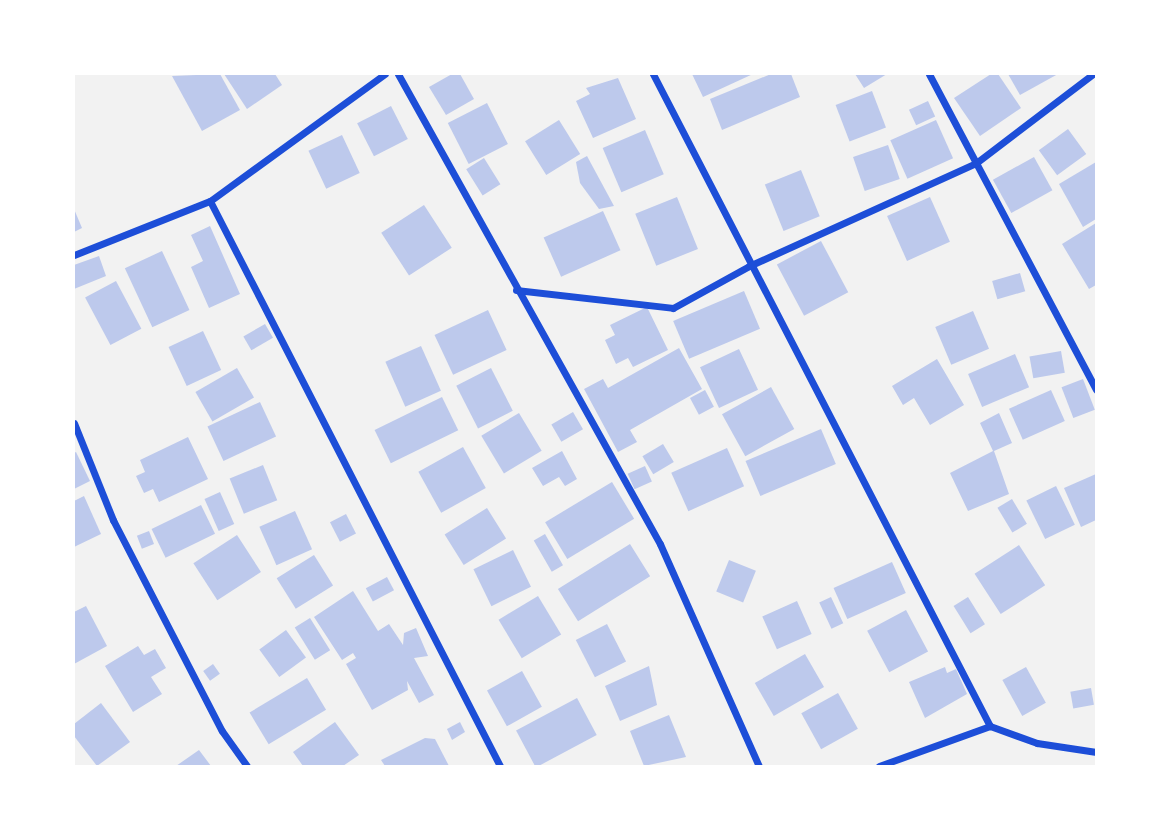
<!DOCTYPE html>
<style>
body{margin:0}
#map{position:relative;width:1170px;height:840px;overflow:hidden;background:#f2f2f2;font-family:Helvetica,sans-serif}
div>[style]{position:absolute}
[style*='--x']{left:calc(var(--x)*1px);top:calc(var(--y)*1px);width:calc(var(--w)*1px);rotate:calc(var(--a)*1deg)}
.building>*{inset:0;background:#bdc9ec;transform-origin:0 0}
.minor>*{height:7px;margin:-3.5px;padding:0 3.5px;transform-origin:3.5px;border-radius:3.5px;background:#1d4ed8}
span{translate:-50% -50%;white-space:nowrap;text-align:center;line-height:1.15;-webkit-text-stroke:5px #fff;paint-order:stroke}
.frame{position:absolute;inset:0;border:75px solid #fff;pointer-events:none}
</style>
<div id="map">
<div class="building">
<div style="clip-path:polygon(220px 74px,240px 110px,202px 131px,172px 76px)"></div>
<div style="clip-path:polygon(224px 74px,275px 74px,282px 85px,247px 109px)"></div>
<div style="clip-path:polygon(452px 74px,460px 74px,474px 99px,446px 115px,429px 87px)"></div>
<div style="clip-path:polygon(692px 74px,753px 74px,703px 97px)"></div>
<div style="clip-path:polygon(771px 74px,791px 74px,800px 97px,722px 130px,710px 99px)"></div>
<div style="clip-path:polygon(855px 74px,887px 74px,864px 88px)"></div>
<div style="clip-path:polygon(991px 74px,998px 74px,1021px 108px,980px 136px,954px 98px)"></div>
<div style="clip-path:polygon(1008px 74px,1058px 74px,1020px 95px)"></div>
<div style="clip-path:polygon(618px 78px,636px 119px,593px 138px,576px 101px,590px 94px,586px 88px)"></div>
<div style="left:872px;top:91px;width:39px;height:39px;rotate:69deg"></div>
<div style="left:928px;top:101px;width:17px;height:21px;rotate:65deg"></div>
<div style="left:487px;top:103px;width:46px;height:44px;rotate:63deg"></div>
<div style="left:391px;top:106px;width:37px;height:38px;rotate:63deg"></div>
<div style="left:559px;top:120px;width:40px;height:40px;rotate:58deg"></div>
<div style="left:936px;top:120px;width:42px;height:50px;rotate:66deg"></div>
<div style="left:1068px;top:129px;width:31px;height:36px;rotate:54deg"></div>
<div style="left:645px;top:130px;width:48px;height:46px;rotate:67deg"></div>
<div style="left:342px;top:135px;width:42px;height:37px;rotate:65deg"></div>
<div style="left:888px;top:145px;width:36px;height:37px;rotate:71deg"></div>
<div style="clip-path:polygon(587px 156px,614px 206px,599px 209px,580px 183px,576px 162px)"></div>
<div style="left:1034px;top:157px;width:38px;height:47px;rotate:61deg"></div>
<div style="left:484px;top:158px;width:31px;height:21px;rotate:58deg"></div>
<div style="clip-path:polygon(1096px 162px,1096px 219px,1083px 227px,1059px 184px)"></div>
<div style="left:801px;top:170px;width:50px;height:39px;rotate:68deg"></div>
<div style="left:677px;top:197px;width:56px;height:45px;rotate:68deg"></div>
<div style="left:930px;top:197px;width:49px;height:47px;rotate:66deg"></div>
<div style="left:424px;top:205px;width:51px;height:51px;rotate:57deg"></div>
<div style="clip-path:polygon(74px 209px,82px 228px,74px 232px)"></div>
<div style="left:603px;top:211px;width:43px;height:65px;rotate:66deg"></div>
<div style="clip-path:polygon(1096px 223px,1096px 285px,1089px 289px,1062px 244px)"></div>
<div style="clip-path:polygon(210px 226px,240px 294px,209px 308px,191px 267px,203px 261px,191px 235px)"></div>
<div style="left:821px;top:241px;width:58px;height:50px;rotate:62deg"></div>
<div style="left:162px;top:251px;width:65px;height:41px;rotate:65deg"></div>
<div style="clip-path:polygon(99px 256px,106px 276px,74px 289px,74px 265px)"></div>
<div style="left:1020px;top:273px;width:19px;height:29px;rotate:74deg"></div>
<div style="left:116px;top:281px;width:54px;height:35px;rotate:62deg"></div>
<div style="left:744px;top:291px;width:41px;height:77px;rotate:67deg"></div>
<div style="clip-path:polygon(647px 307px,668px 350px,633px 367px,628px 358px,616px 364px,605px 340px,615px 335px,610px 325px)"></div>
<div style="left:488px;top:310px;width:44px;height:59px;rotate:65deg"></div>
<div style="left:973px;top:311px;width:41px;height:41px;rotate:67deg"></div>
<div style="left:265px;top:324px;width:16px;height:25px;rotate:60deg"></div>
<div style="left:203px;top:331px;width:43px;height:38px;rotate:65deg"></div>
<div style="left:421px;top:346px;width:49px;height:39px;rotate:66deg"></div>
<div style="clip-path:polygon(679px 348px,702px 389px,630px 430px,637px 442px,618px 452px,584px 389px,603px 379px,608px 388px)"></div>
<div style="left:739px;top:349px;width:45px;height:43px;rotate:65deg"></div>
<div style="left:1061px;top:351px;width:22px;height:32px;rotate:80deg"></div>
<div style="left:1015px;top:354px;width:36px;height:51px;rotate:67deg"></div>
<div style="clip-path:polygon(937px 359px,964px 405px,930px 425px,914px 398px,903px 405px,892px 386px)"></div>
<div style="left:237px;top:368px;width:34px;height:48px;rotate:60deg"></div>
<div style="left:491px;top:368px;width:48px;height:39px;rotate:63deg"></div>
<div style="left:1083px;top:379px;width:33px;height:23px;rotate:69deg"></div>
<div style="left:771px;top:387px;width:48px;height:56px;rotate:61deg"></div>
<div style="left:705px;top:390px;width:19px;height:17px;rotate:62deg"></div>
<div style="left:1051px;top:390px;width:34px;height:46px;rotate:66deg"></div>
<div style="left:442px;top:397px;width:37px;height:75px;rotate:64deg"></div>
<div style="left:260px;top:402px;width:38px;height:58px;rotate:65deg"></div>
<div style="left:573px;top:412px;width:20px;height:25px;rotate:60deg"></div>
<div style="left:519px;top:413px;width:44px;height:44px;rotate:59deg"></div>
<div style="clip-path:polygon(999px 413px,1012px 443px,994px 451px,1009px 494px,968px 511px,950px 473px,993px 451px,980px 423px)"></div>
<div style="left:821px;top:429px;width:38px;height:82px;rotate:67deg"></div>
<div style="clip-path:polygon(188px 437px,208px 479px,159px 502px,153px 489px,144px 493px,136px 476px,145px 472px,140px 460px)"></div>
<div style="left:663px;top:444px;width:21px;height:24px;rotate:59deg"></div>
<div style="left:463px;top:447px;width:47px;height:51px;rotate:61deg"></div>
<div style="left:727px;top:448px;width:42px;height:61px;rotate:66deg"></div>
<div style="clip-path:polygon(562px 451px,577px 479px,565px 486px,559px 477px,543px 486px,532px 468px)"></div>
<div style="clip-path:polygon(76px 452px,90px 481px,74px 489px,74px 453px)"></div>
<div style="left:263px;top:465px;width:38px;height:36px;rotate:68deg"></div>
<div style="left:645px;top:466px;width:17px;height:19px;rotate:66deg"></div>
<div style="clip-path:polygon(1096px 474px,1096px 520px,1081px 527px,1064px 488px)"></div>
<div style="left:612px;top:482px;width:43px;height:78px;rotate:59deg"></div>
<div style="left:1056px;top:486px;width:43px;height:33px;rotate:64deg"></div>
<div style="left:220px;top:492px;width:35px;height:17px;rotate:66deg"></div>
<div style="clip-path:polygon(84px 496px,101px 534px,74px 547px,74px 501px)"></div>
<div style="left:1012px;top:499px;width:29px;height:17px;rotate:59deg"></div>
<div style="left:201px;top:505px;width:32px;height:55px;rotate:64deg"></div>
<div style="left:487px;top:508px;width:36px;height:50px;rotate:58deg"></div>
<div style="left:295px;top:511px;width:42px;height:39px;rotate:66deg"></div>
<div style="left:346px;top:514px;width:22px;height:18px;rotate:63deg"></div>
<div style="left:149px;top:531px;width:14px;height:13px;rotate:69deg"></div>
<div style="left:545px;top:534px;width:36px;height:13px;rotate:60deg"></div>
<div style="left:237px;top:535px;width:44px;height:52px;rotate:57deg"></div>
<div style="left:630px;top:544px;width:38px;height:85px;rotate:58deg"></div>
<div style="left:1019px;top:545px;width:48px;height:53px;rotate:57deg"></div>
<div style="left:513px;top:550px;width:41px;height:44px;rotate:64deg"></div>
<div style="left:314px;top:555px;width:36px;height:44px;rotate:58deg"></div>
<div style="left:729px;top:560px;width:29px;height:34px;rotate:22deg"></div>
<div style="left:892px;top:562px;width:34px;height:64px;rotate:66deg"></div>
<div style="left:387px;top:577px;width:15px;height:24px;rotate:62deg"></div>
<div style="clip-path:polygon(353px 591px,378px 631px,389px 624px,403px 645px,404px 633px,416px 628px,428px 656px,414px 658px,434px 695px,419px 703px,407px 681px,408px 690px,372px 710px,346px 664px,356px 658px,353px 653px,342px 660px,314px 617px)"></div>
<div style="left:538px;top:596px;width:45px;height:46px;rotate:59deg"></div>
<div style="left:831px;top:597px;width:29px;height:13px;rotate:65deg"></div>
<div style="left:968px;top:597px;width:32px;height:17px;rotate:58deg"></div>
<div style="left:797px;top:601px;width:36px;height:38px;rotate:66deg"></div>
<div style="clip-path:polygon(86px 606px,107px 646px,74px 664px,74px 612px)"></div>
<div style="left:906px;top:610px;width:47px;height:44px;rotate:62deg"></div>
<div style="left:310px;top:618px;width:38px;height:18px;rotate:58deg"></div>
<div style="left:607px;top:624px;width:42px;height:35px;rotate:63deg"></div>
<div style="left:286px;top:630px;width:34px;height:33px;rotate:54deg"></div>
<div style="clip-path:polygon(138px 646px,144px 655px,155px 649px,166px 668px,151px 677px,162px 694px,133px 712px,105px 666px)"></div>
<div style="left:805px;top:654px;width:38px;height:58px;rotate:60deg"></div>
<div style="left:213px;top:664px;width:12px;height:12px;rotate:55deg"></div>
<div style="clip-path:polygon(649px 666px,657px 705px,620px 721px,605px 686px)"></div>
<div style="clip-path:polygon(945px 667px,947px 673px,956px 669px,967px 694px,925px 718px,909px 682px)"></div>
<div style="left:1026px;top:667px;width:41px;height:27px;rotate:61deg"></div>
<div style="left:522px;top:671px;width:41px;height:40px;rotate:61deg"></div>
<div style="left:307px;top:678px;width:37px;height:67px;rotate:59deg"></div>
<div style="left:1091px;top:688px;width:17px;height:21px;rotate:80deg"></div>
<div style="left:838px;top:693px;width:41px;height:42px;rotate:61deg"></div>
<div style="left:577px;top:698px;width:42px;height:69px;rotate:62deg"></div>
<div style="clip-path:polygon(101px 703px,130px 742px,97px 766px,74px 736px,74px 724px)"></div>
<div style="clip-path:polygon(669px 715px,686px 757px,644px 766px,630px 731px)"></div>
<div style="clip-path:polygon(335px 722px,359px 755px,343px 766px,303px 766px,293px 752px)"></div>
<div style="clip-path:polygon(460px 722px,465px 732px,452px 740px,447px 729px)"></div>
<div style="clip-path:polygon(425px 738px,435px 739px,449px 766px,385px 766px,381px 760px)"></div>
<div style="clip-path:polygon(199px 750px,211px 766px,176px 766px)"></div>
</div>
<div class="minor">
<div style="--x:398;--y:74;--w:538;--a:60.86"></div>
<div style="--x:660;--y:544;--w:243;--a:66"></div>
<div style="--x:653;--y:74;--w:734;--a:62.67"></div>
<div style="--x:929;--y:74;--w:357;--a:62.1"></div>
<div style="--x:210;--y:201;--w:635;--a:62.83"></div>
<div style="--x:74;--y:255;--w:146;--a:-21.7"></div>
<div style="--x:210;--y:201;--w:216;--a:-36"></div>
<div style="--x:516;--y:290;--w:158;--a:6.5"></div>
<div style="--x:673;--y:308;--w:87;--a:-28.9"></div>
<div style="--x:749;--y:266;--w:249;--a:-24.4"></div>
<div style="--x:976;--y:163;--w:147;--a:-37.3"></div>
<div style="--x:74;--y:423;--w:105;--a:68.1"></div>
<div style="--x:113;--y:520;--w:237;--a:62.7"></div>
<div style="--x:222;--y:731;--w:43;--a:54.5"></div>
<div style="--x:879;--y:766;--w:118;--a:-19.8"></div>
<div style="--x:990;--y:726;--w:50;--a:19.9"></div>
<div style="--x:1037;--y:743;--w:60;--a:8.7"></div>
</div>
<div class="frame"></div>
</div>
